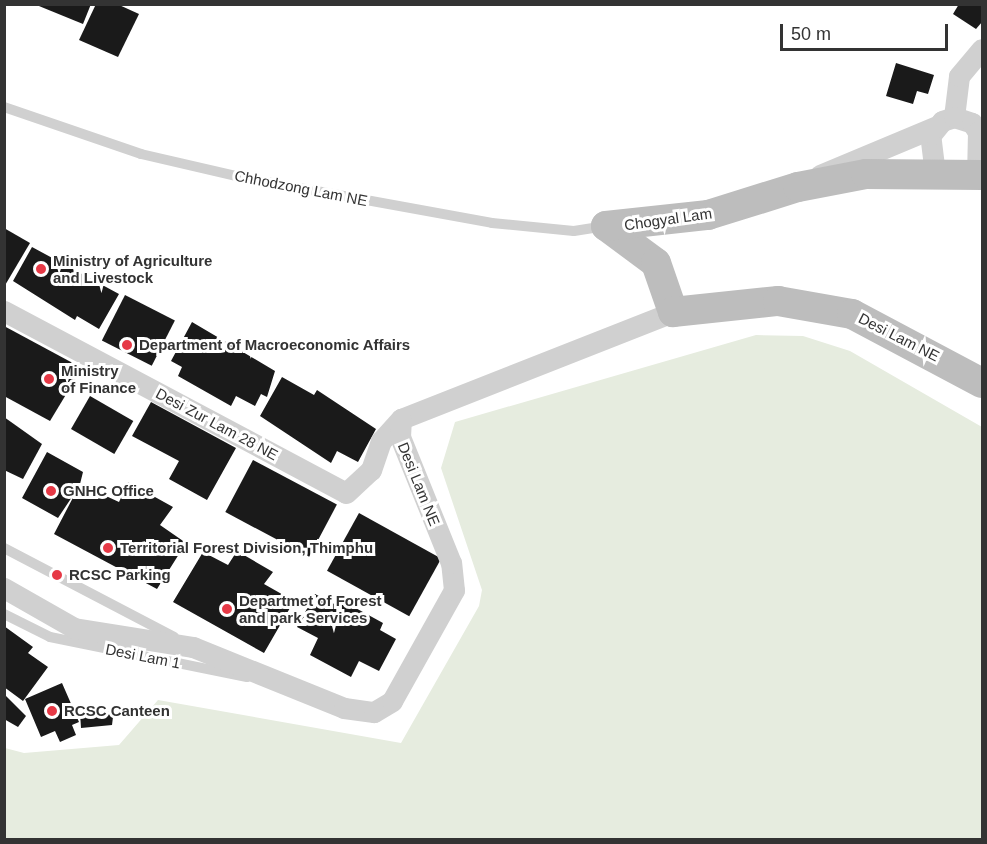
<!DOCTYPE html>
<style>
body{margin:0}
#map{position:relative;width:987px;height:844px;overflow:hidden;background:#fff;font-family:Helvetica,sans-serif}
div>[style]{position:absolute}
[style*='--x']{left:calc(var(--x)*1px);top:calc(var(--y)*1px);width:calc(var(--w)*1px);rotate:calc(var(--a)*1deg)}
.green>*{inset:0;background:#e6ecdf}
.building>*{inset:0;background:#1a1a1a;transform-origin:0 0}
.service>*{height:10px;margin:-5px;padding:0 5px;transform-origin:5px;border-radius:5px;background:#d0d0d0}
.minor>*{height:21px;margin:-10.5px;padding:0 10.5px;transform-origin:10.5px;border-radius:10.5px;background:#d0d0d0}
.secondary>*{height:30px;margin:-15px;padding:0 15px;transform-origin:15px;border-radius:15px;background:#bdbdbd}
.dots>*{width:16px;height:16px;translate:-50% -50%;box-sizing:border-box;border:3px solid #fff;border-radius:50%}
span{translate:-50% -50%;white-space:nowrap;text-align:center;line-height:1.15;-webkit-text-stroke:6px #fff;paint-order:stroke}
.street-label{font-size:15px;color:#333}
.poi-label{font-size:15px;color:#333;font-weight:700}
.left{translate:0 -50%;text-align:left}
.frame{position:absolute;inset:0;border:6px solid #333;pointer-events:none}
.scale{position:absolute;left:780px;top:24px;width:168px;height:27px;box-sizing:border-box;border:3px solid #333;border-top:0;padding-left:8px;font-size:18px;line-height:21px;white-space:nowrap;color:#333;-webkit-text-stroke:4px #fff;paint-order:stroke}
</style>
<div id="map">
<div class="green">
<div style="clip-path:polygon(756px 335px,803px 336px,850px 351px,982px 427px,982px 839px,5px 839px,5px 748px,24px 753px,119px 745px,158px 700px,401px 743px,479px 606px,482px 590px,441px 468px,455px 422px)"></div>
</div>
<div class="building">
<div style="clip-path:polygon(34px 4px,91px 4px,83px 24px)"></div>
<div style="clip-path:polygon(96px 4px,117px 4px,139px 14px,118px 57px,79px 40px)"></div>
<div style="clip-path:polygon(959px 4px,982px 4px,982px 22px,976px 29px,953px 14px)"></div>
<div style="clip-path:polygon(896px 63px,934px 75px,928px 94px,917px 91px,913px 104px,886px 96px)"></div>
<div style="clip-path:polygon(4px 228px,30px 243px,4px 287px)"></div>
<div style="clip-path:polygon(32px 247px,119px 294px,99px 329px,77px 316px,75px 320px,13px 281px)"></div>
<div style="left:125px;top:295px;width:56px;height:51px;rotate:27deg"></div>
<div style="clip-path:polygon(192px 322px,275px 371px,267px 397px,261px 394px,255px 406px,236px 396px,231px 406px,178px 376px,182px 367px,171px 361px)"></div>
<div style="clip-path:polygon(4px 326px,82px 368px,50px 421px,4px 396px)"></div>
<div style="clip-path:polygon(282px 377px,314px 395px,317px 390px,376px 429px,358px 462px,337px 451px,331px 463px,260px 416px)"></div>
<div style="left:90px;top:396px;width:50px;height:38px;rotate:30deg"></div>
<div style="clip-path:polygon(151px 402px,236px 448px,207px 500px,169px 479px,179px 461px,132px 436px)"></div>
<div style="clip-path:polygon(4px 417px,42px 444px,23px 479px,4px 470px)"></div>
<div style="clip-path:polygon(47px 452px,83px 472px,80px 484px,119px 502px,128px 482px,173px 507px,160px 525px,186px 543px,157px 589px,54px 534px,78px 488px,58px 518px,22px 498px)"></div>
<div style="left:253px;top:460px;width:95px;height:59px;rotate:28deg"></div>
<div style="left:359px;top:513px;width:94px;height:66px;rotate:29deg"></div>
<div style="clip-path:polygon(237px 551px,273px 572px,264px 584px,294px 601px,264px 653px,173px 602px,203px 552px,228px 565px)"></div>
<div style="clip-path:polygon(315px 594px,338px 606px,341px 600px,383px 623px,380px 630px,396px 639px,379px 671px,359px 661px,351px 677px,310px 655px,318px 638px,297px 627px)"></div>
<div style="clip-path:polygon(4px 626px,33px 647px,28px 653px,48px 667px,23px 701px,4px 687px)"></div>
<div style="clip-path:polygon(62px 683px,79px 722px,72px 725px,76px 735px,60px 742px,55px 731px,41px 737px,25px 699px)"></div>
<div style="clip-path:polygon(4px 694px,26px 716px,18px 727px,4px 719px)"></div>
<div style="clip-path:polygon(114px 709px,112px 725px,81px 728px,80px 713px)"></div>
</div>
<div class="service">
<div style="--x:4;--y:107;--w:145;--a:18.9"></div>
<div style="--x:141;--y:154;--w:107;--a:13"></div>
<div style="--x:245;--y:178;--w:251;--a:10.3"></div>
<div style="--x:492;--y:223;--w:82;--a:5.6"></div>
<div style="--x:574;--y:231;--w:32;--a:-9"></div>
<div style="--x:4;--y:548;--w:192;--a:27.6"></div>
<div style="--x:4;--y:614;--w:51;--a:26.6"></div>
<div style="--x:50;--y:637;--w:201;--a:11.5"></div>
</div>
<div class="minor">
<div style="--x:954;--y:117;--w:41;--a:-83"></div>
<div style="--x:959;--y:76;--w:35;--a:-50"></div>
<div style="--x:935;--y:174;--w:38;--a:-97"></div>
<div style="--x:930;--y:136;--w:19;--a:-51"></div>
<div style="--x:942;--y:121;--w:13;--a:-18"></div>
<div style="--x:954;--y:117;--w:19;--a:18"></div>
<div style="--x:972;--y:123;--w:11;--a:56"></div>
<div style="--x:978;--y:132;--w:43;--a:91.3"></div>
<div style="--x:820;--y:175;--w:125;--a:-22.7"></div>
<div style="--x:4;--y:311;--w:387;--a:28"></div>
<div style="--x:346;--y:493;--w:34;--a:-43"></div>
<div style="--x:371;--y:470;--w:31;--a:-71"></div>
<div style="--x:381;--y:441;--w:30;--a:-48"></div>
<div style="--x:401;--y:419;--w:292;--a:-21.5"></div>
<div style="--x:4;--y:588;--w:81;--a:29.7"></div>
<div style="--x:74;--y:628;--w:121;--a:9.1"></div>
<div style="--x:193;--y:647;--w:163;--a:22"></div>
<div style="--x:344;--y:708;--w:30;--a:8"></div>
<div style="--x:374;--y:712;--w:21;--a:-31"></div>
<div style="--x:392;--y:701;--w:127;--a:-60.8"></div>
<div style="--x:454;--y:590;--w:27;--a:-96"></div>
<div style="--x:451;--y:563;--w:136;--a:-112"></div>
<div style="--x:400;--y:437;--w:18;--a:-87"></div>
</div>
<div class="secondary">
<div style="--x:606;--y:226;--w:62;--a:36.5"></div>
<div style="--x:656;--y:263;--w:52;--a:70.9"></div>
<div style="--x:673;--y:312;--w:106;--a:-6"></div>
<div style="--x:778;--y:301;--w:75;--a:10"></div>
<div style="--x:852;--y:314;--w:147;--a:28"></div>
<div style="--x:606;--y:226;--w:103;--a:-6.2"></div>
<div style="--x:708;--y:215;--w:94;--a:-17.3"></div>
<div style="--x:798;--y:187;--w:69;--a:-10.8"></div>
<div style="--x:866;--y:174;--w:116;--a:0.5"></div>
</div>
<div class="dots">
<div style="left:41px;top:269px;background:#e63946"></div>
<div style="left:127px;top:345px;background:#e63946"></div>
<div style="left:49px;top:379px;background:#e63946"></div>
<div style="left:51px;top:491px;background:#e63946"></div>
<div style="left:108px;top:548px;background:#e63946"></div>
<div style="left:57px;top:575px;background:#e63946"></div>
<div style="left:227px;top:609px;background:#e63946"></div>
<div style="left:52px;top:711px;background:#e63946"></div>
</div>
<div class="street-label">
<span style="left:301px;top:188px;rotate:11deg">Chhodzong Lam NE</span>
<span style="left:668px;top:219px;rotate:-8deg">Chogyal Lam</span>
<span style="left:899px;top:337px;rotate:27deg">Desi Lam NE</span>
<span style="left:217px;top:424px;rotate:28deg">Desi Zur Lam 28 NE</span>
<span style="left:419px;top:484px;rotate:68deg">Desi Lam NE</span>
<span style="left:143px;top:656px;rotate:11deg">Desi Lam 1</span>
</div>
<div class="poi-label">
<span class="left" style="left:53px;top:269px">Ministry of Agriculture<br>and Livestock</span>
<span class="left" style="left:139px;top:345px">Department of Macroeconomic Affairs</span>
<span class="left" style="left:61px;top:379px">Ministry<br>of Finance</span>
<span class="left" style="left:63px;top:491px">GNHC Office</span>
<span class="left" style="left:120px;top:548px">Territorial Forest Division, Thimphu</span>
<span class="left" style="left:69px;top:575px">RCSC Parking</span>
<span class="left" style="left:239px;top:609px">Departmet of Forest<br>and park Services</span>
<span class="left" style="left:64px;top:711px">RCSC Canteen</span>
</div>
<div class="frame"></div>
<div class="scale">50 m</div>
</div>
